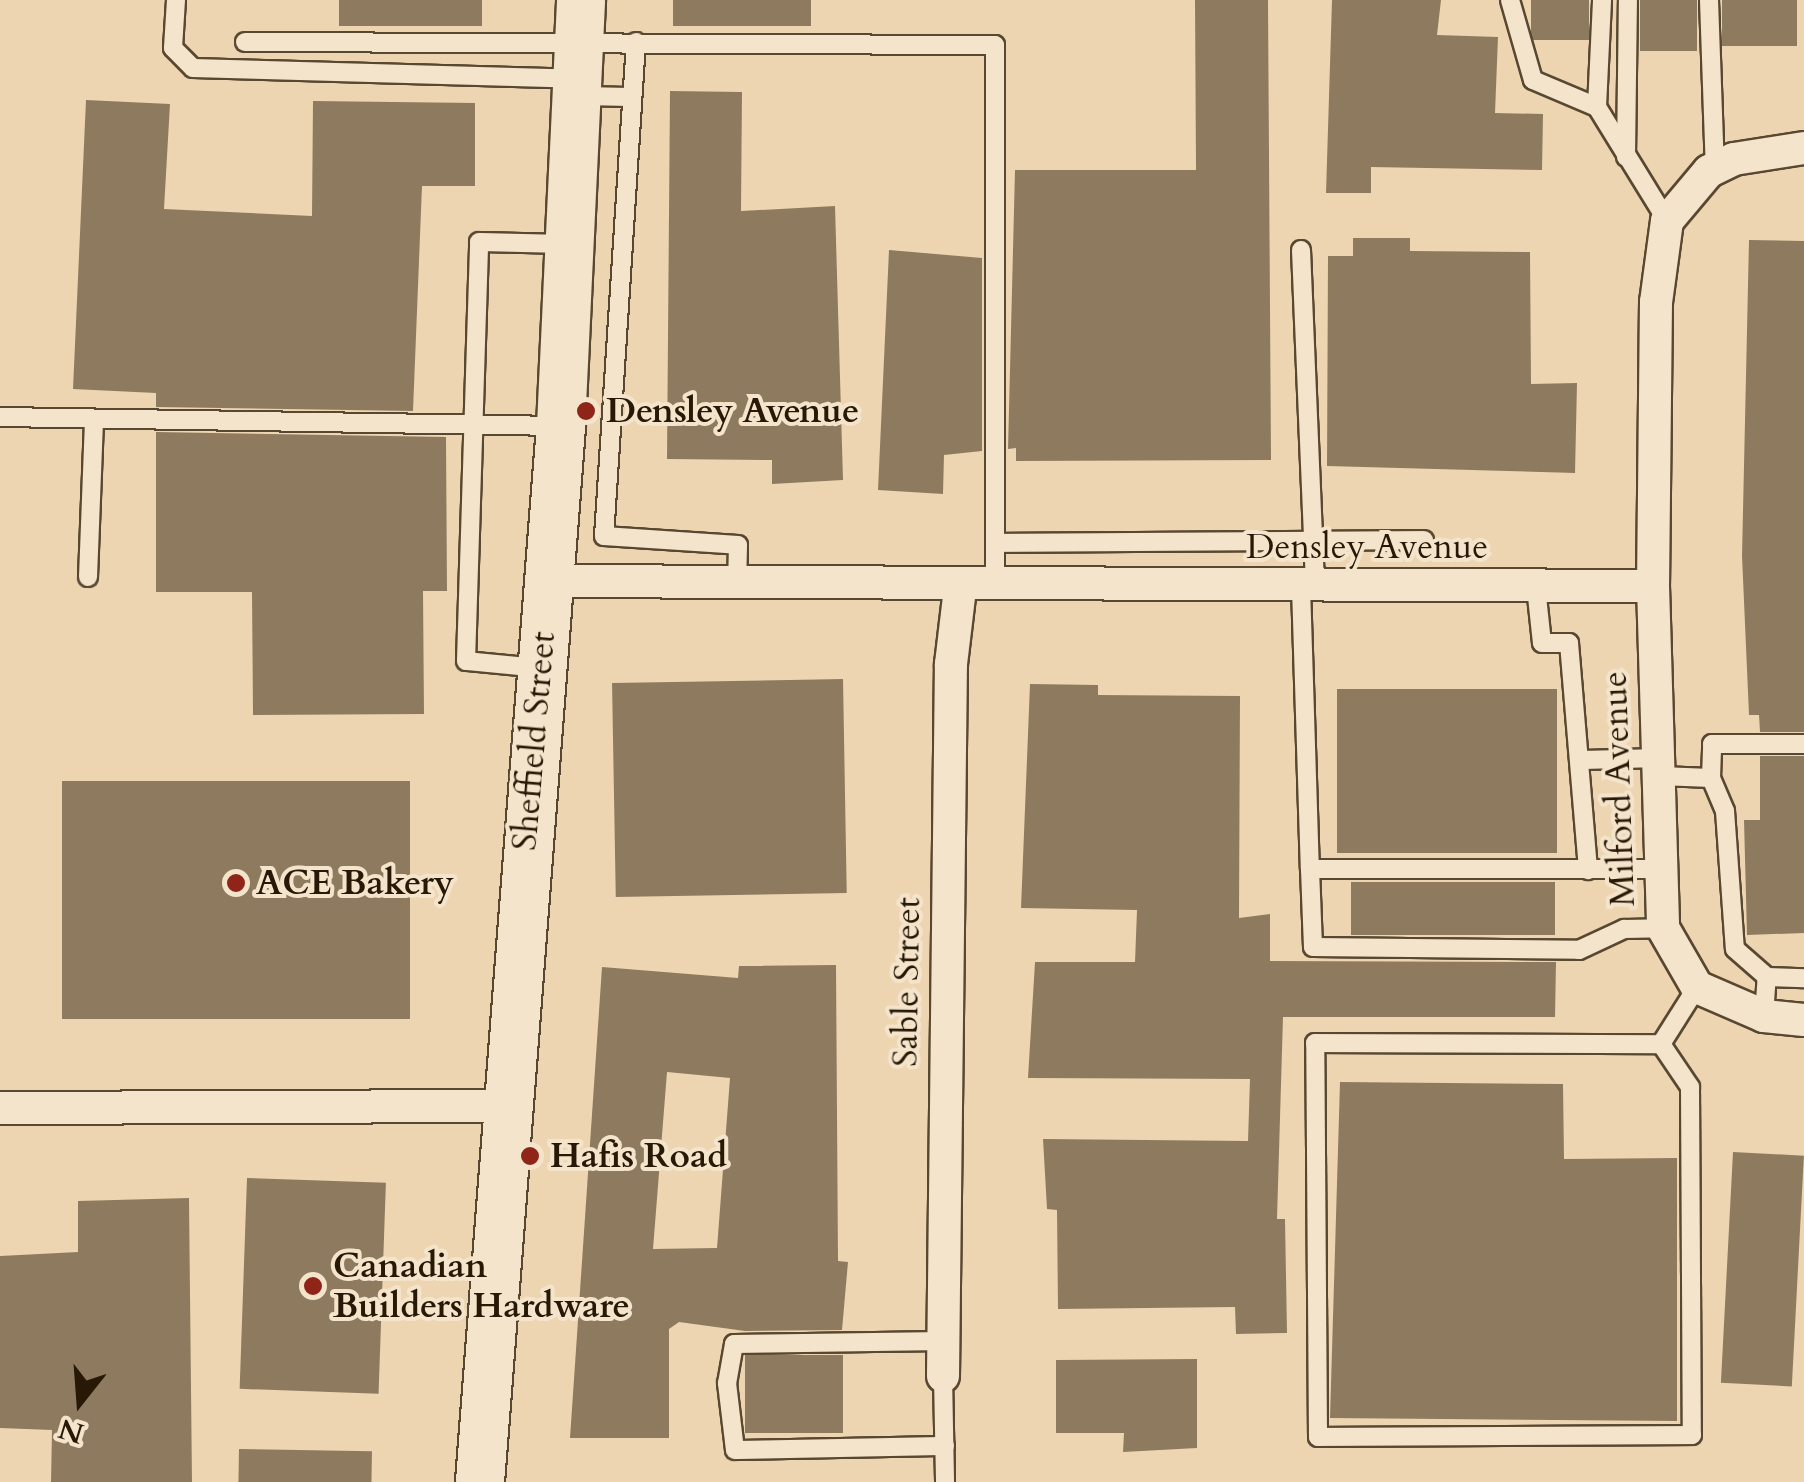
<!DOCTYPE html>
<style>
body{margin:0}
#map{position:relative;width:1804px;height:1482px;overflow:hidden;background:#eed5b1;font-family:Cardo,serif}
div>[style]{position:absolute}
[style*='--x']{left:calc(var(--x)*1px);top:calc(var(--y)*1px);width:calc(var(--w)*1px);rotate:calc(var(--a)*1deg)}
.building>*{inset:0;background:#8e7b5f;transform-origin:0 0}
.roads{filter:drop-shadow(2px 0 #594831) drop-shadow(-2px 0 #594831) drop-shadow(0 2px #594831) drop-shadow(0 -2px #594831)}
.lane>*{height:18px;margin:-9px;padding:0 9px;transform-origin:9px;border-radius:9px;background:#f4e4cc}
.street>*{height:32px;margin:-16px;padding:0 16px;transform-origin:16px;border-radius:16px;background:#f4e4cc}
.secondary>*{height:48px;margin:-24px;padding:0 24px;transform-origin:24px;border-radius:24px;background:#f4e4cc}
.dots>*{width:28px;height:28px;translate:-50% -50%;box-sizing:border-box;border:5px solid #f4e4cc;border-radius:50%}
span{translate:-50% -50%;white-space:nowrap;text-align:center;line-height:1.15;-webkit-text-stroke:8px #f4e4cc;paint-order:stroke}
.poi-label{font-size:35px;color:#271906;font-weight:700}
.left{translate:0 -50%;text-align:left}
.street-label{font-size:35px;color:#271906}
.north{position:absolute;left:30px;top:1352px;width:100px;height:100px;-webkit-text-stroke:8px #f4e4cc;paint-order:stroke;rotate:197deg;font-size:28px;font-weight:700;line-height:40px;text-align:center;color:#271906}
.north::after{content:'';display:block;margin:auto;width:35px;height:45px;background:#271906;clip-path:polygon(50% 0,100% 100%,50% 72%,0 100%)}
</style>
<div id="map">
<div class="building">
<div style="left:339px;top:0;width:143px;height:26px"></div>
<div style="left:673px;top:0;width:138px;height:26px"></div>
<div style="clip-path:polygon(1195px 0,1268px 0,1271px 460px,1016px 461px,1016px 448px,1008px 449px,1015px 170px,1196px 170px)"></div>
<div style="clip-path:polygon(1332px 0,1441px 0,1437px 35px,1498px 37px,1495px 113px,1543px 114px,1542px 170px,1371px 167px,1371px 193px,1326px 193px)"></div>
<div style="left:1531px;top:0;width:58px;height:40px"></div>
<div style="left:1640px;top:0;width:57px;height:51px"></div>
<div style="left:1722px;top:0;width:75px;height:46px"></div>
<div style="clip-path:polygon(670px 91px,742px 92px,741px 211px,835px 206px,843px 480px,772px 484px,772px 460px,667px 459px)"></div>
<div style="clip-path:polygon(86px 100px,170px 104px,164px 209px,312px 216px,313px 101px,475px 103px,475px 186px,422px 186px,413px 411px,156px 407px,156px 393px,73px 389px)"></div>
<div style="clip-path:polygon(1353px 238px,1410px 238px,1410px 251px,1530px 252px,1531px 384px,1577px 383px,1575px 473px,1327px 466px,1328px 256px,1353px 256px)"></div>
<div style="clip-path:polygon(1749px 240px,1804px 241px,1804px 732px,1760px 732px,1759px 715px,1749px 715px,1742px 556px)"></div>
<div style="clip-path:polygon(889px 250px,982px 258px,982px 451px,944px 455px,943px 494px,878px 490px)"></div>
<div style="clip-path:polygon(156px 432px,446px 437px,447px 591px,423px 591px,424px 714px,253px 715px,252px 592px,156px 592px)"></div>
<div style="left:843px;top:679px;width:214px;height:231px;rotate:89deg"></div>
<div style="clip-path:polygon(1030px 684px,1098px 685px,1098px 695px,1240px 696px,1239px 918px,1270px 914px,1270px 961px,1556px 962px,1555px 1017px,1283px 1017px,1277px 1219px,1285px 1219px,1287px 1333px,1236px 1334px,1235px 1307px,1058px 1309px,1057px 1210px,1047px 1209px,1043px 1139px,1248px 1141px,1250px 1079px,1028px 1078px,1035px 962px,1135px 962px,1137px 910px,1021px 908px)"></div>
<div style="left:1337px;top:689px;width:220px;height:164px"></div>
<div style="clip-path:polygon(1760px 756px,1804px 756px,1804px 933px,1747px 935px,1744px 820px,1760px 820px)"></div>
<div style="left:62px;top:781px;width:348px;height:238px"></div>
<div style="left:1351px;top:882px;width:204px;height:53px"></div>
<div style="clip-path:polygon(evenodd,836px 965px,838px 1261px,848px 1262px,842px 1330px,745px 1331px,679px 1322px,669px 1329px,669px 1438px,570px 1438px,602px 967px,738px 978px,739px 966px,836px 965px,667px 1072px,730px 1078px,717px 1248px,653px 1249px,667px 1072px)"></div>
<div style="clip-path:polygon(1340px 1082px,1563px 1084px,1564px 1159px,1677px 1158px,1677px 1421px,1330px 1418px)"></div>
<div style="left:1733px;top:1152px;width:71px;height:231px;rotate:3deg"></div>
<div style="left:247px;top:1178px;width:139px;height:211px;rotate:2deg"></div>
<div style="clip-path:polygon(189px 1198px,192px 1482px,51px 1482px,52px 1430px,0 1428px,0 1256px,78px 1252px,78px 1201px)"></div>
<div style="left:843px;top:1355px;width:78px;height:98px;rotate:90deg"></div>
<div style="clip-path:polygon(1197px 1359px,1197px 1448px,1123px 1452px,1124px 1433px,1056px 1433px,1056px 1360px)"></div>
<div style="left:239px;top:1449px;width:133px;height:33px;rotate:1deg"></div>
</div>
<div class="roads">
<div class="lane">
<div style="--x:176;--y:0;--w:48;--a:93.6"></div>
<div style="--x:173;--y:48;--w:28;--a:45"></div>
<div style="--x:193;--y:68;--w:383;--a:1.6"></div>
<div style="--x:1510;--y:0;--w:83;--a:74"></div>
<div style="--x:1533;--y:80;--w:69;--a:22.9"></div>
<div style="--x:1597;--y:107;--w:134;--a:58.4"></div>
<div style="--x:1709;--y:0;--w:168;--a:88"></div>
<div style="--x:245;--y:42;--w:750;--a:0.23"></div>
<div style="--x:995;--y:45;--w:543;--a:90"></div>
<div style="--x:636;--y:42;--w:495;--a:93.7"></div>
<div style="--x:604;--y:536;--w:134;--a:3.8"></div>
<div style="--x:738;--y:545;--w:40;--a:91.4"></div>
<div style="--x:581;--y:96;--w:51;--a:1.1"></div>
<div style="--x:1597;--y:107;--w:107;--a:-87.3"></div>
<div style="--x:1626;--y:157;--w:157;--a:-89.3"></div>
<div style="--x:1301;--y:250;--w:337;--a:87.6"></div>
<div style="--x:0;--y:417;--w:560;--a:0.92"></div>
<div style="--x:995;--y:543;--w:429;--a:-0.4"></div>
<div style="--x:88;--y:577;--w:156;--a:-87.8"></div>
<div style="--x:1301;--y:587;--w:282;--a:88.2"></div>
<div style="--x:1310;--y:869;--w:350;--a:0"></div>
<div style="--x:1536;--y:587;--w:56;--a:83.9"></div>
<div style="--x:1542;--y:643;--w:27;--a:0"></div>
<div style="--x:1569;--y:643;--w:228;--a:85.2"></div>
<div style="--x:539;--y:668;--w:73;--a:-174.5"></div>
<div style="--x:466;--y:661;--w:419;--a:-88.2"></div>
<div style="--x:479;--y:242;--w:87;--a:1.3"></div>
<div style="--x:1582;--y:760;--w:78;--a:-1.5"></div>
<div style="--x:1660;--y:776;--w:51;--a:2.2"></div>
<div style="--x:1711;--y:778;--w:36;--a:67"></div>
<div style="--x:1725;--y:811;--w:138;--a:85.9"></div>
<div style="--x:1735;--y:949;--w:43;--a:41.2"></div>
<div style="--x:1711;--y:778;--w:34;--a:-88"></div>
<div style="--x:1712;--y:744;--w:92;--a:0"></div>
<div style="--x:1310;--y:869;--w:78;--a:87.8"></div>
<div style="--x:1313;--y:947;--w:266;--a:0.6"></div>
<div style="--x:1579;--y:950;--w:50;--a:-25"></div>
<div style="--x:1624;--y:929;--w:39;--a:-1"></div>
<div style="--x:1764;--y:1016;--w:39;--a:-86"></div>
<div style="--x:1767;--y:977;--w:37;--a:2"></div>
<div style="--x:1661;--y:1044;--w:52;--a:56"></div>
<div style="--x:1690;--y:1087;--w:348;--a:89.7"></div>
<div style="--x:1692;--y:1435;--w:374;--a:179.7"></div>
<div style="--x:1318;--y:1437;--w:394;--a:-90.4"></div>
<div style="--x:1315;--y:1043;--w:346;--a:0.2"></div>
<div style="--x:1661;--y:1044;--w:67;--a:-57.7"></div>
<div style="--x:944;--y:1341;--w:210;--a:179.2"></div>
<div style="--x:734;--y:1344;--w:40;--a:100"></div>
<div style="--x:727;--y:1383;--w:67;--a:83.2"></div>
<div style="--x:735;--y:1450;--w:210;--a:-1.1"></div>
<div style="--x:943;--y:1376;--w:106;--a:88.9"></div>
</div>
<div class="street">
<div style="--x:1804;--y:148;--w:71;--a:171.1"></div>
<div style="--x:1734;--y:159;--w:28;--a:154"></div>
<div style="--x:1709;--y:171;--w:65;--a:130"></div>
<div style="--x:1667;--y:221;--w:82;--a:97.7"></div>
<div style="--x:1656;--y:302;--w:284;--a:90.6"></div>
<div style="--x:1653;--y:586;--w:342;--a:88.3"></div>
<div style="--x:1663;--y:928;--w:68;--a:60"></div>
<div style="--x:1697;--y:987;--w:73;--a:23.4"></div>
<div style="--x:1764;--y:1016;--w:40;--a:5.7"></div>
<div style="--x:550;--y:581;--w:1103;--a:0.26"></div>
<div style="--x:0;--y:1108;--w:505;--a:-0.23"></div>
<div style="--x:943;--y:1376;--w:712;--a:-89.36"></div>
<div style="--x:951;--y:664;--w:77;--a:-83.2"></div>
</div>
<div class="secondary">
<div style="--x:480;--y:1482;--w:1059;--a:-85.61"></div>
<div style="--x:561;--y:426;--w:426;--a:-87.3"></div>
</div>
</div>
<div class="dots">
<div style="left:586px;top:411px;background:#8f2418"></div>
<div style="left:236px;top:883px;background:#8f2418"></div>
<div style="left:530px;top:1156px;background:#8f2418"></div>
<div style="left:313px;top:1286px;background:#8f2418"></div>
</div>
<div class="poi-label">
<span class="left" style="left:606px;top:411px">Densley Avenue</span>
<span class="left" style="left:256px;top:883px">ACE Bakery</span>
<span class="left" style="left:550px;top:1156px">Hafis Road</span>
<span class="left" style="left:333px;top:1286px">Canadian<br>Builders Hardware</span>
</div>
<div class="street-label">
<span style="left:1367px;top:547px">Densley Avenue</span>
<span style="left:534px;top:741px;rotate:-85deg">Sheffield Street</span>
<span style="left:1619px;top:789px;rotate:-92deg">Milford Avenue</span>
<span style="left:907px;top:982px;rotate:-89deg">Sable Street</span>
</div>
<div class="north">N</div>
</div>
